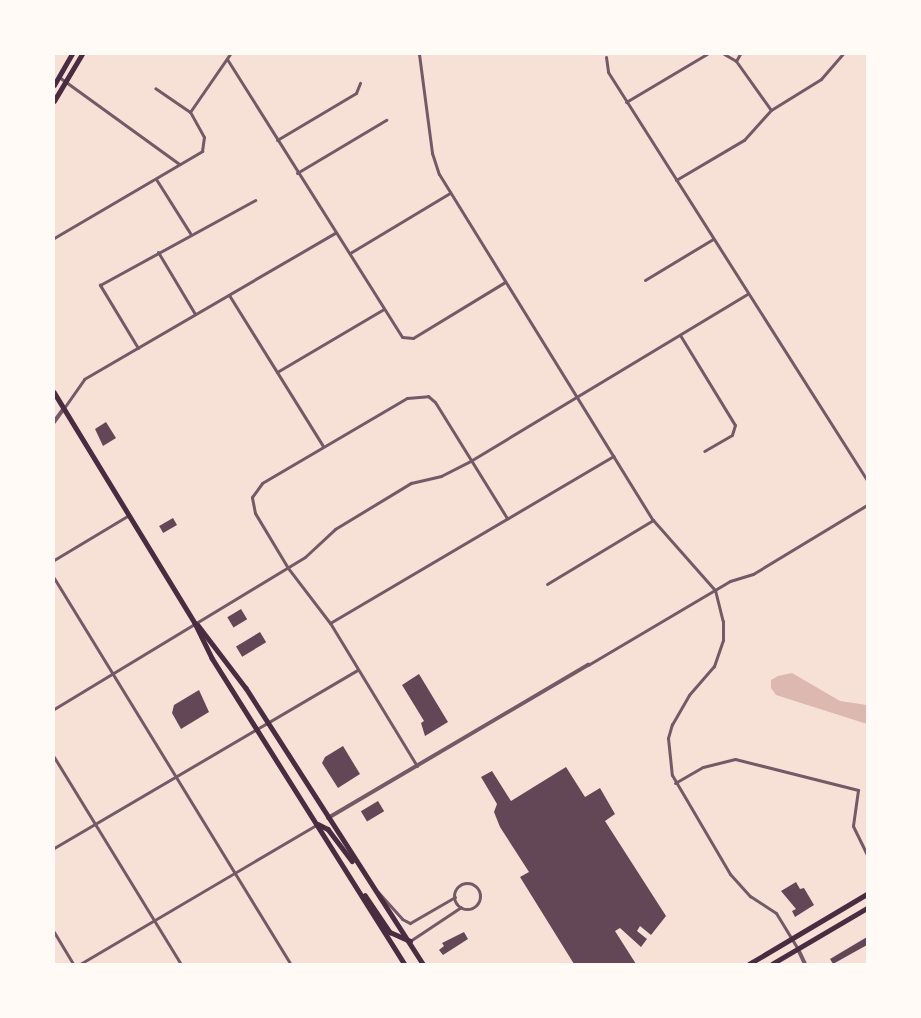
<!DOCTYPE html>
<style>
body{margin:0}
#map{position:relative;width:921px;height:1018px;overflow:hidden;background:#f7e1d7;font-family:Roboto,sans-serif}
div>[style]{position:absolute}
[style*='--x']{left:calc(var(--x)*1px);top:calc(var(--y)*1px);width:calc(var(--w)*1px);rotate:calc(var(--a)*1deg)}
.water>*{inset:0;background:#dcb8b0}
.building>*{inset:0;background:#644757;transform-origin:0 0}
.minor>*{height:3px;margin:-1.5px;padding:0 1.5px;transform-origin:1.5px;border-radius:1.5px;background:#755966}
.minor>.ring{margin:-1.5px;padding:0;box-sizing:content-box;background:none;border:3px solid #755966;border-radius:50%}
.tertiary>*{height:4px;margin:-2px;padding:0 2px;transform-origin:2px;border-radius:2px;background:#755966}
.secondary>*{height:4.5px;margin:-2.25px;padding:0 2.25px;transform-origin:2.25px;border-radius:2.25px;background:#4a2c40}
span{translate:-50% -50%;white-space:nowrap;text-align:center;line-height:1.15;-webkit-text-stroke:4px #fffaf5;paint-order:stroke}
.frame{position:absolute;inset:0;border:55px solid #fffaf5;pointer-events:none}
</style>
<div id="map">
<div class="water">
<div style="clip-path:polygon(792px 673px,840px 701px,867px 705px,867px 724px,776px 695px,771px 688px,771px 680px,778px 676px)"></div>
</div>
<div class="building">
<div style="clip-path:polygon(106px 422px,116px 438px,103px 446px,95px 429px)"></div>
<div style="left:173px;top:518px;width:8px;height:16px;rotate:60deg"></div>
<div style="left:241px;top:609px;width:12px;height:16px;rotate:59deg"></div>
<div style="left:260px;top:632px;width:12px;height:28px;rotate:59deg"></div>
<div style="clip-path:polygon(419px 674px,448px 722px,425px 736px,421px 723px,424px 721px,402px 685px)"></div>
<div style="clip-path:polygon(199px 690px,209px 712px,181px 729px,172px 713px,174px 705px)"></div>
<div style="clip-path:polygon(343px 746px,360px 774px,338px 788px,322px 763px,325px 757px)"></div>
<div style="clip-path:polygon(566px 767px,585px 797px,600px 788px,615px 814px,605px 821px,666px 916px,651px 935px,640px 926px,637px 931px,647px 939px,641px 947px,620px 928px,615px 931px,636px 964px,574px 964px,520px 877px,529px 872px,500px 827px,494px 812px,497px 804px,481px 777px,492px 771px,511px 801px)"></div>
<div style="left:378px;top:801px;width:12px;height:20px;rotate:59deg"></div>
<div style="clip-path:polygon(796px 882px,800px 889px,804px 888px,814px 905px,795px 917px,792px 911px,796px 909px,781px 891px)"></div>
<div style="clip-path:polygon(464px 932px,468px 939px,443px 955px,439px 950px,444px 946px,442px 943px)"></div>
<div style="clip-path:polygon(867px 937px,867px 945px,833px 964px,830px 959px)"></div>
</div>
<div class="minor">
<div style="--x:419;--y:54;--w:100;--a:82.5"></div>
<div style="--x:432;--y:153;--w:22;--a:72"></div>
<div style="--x:439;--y:174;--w:407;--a:58.3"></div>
<div style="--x:653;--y:520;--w:94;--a:48.5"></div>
<div style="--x:715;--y:590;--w:32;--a:76"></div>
<div style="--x:723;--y:621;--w:19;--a:90"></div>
<div style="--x:723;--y:640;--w:28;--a:109"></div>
<div style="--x:714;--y:666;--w:38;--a:131"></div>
<div style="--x:689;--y:695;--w:34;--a:120"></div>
<div style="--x:672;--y:724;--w:15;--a:106"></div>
<div style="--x:668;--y:738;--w:37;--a:84"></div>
<div style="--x:672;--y:775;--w:115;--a:59.6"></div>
<div style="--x:730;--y:874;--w:30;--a:48"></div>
<div style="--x:750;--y:896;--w:31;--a:33"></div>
<div style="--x:776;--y:913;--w:42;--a:58.6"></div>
<div style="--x:724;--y:54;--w:14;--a:30"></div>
<div style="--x:736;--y:61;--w:60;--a:54.5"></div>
<div style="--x:606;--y:57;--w:15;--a:82"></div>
<div style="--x:608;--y:72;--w:483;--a:57.6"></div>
<div style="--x:227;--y:59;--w:328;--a:57.8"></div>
<div style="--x:402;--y:337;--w:11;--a:5"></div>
<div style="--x:413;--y:338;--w:108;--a:-31.3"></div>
<div style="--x:736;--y:61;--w:8;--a:-60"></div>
<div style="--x:59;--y:77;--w:148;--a:35.9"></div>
<div style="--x:626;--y:102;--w:94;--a:-30.7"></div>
<div style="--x:190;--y:112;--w:70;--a:-55.4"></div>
<div style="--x:277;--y:140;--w:92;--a:-30.7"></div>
<div style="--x:356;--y:93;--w:11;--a:-68"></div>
<div style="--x:297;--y:173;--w:104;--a:-30.8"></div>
<div style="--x:156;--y:179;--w:64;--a:57.8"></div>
<div style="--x:676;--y:180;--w:79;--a:-30.5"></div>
<div style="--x:744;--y:140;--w:40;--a:-48"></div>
<div style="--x:771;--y:110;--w:59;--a:-31.8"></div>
<div style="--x:821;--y:79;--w:33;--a:-49"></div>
<div style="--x:54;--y:238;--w:172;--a:-30.4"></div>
<div style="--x:202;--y:151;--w:14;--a:-82"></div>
<div style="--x:204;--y:137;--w:29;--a:-119"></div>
<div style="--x:190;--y:112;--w:42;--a:-145.6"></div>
<div style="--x:158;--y:252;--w:72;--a:59.2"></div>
<div style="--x:350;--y:253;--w:117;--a:-31"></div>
<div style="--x:645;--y:280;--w:79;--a:-31.1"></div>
<div style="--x:229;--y:295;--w:178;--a:58.1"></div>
<div style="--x:680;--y:335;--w:105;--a:58.6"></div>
<div style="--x:735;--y:425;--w:10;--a:107"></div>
<div style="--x:732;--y:435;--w:32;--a:150"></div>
<div style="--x:138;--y:348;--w:74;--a:-121.1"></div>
<div style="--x:100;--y:285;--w:177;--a:-28.7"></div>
<div style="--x:277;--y:372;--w:124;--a:-30.5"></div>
<div style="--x:64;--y:408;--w:35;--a:-55"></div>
<div style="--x:84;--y:379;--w:290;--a:-30.2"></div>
<div style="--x:54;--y:560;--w:87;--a:-31"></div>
<div style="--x:54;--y:578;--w:453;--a:58.5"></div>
<div style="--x:547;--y:584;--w:124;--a:-31.1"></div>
<div style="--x:330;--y:623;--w:329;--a:-30.5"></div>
<div style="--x:588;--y:665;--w:165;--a:-30.6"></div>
<div style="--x:730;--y:581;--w:24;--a:-17"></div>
<div style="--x:753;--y:574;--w:133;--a:-31.2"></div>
<div style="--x:54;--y:709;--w:293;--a:-31.2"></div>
<div style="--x:305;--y:557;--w:41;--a:-43"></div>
<div style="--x:335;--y:529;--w:89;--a:-31.2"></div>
<div style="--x:411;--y:483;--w:31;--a:-13"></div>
<div style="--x:441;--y:476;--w:35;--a:-27"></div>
<div style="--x:472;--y:460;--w:321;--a:-31.1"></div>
<div style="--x:54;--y:757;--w:243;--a:58.5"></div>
<div style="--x:417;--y:766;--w:167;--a:-121.3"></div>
<div style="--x:330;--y:623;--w:69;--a:-127.4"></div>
<div style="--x:288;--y:568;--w:64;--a:-121"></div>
<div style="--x:255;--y:513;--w:16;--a:-101"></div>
<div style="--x:252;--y:497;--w:17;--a:-54"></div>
<div style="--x:262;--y:483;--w:168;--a:-30.4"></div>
<div style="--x:407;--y:398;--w:21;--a:-5"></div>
<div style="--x:428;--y:396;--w:9;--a:41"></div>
<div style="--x:435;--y:402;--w:137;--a:58.2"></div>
<div style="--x:675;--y:783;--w:32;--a:-30"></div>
<div style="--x:703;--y:767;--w:33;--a:-14"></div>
<div style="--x:735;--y:759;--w:127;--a:14.1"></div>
<div style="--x:858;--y:790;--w:36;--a:98"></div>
<div style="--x:853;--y:826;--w:32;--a:64"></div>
<div style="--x:54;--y:848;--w:352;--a:-30.4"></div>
<div class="ring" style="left:454px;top:883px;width:23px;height:23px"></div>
<div style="--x:378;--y:892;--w:36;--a:48"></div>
<div style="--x:402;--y:919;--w:9;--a:27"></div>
<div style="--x:410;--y:923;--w:52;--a:-30"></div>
<div style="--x:54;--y:932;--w:37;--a:59"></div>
<div style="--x:410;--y:941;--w:61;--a:-33.7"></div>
<div style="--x:80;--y:964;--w:276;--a:-30.5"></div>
</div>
<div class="tertiary">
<div style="--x:54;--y:422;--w:17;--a:-54"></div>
<div style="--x:328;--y:818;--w:302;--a:-30.5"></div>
<div style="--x:798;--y:949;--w:17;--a:65"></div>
</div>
<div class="secondary">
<div style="--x:54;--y:85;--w:36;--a:-60"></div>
<div style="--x:54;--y:101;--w:55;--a:-59.2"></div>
<div style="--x:54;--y:392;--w:271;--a:58.6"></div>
<div style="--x:195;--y:623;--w:39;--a:64"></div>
<div style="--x:212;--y:658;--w:362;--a:57.8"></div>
<div style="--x:198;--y:625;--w:79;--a:52.7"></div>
<div style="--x:246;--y:688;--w:328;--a:57.3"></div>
<div style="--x:318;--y:824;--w:11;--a:27"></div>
<div style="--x:328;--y:829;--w:40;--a:53"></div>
<div style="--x:365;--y:895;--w:45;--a:56"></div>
<div style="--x:390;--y:932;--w:22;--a:24"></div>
<div style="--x:749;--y:964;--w:137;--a:-30.7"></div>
<div style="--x:772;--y:964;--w:110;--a:-30.5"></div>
</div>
<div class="frame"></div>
</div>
